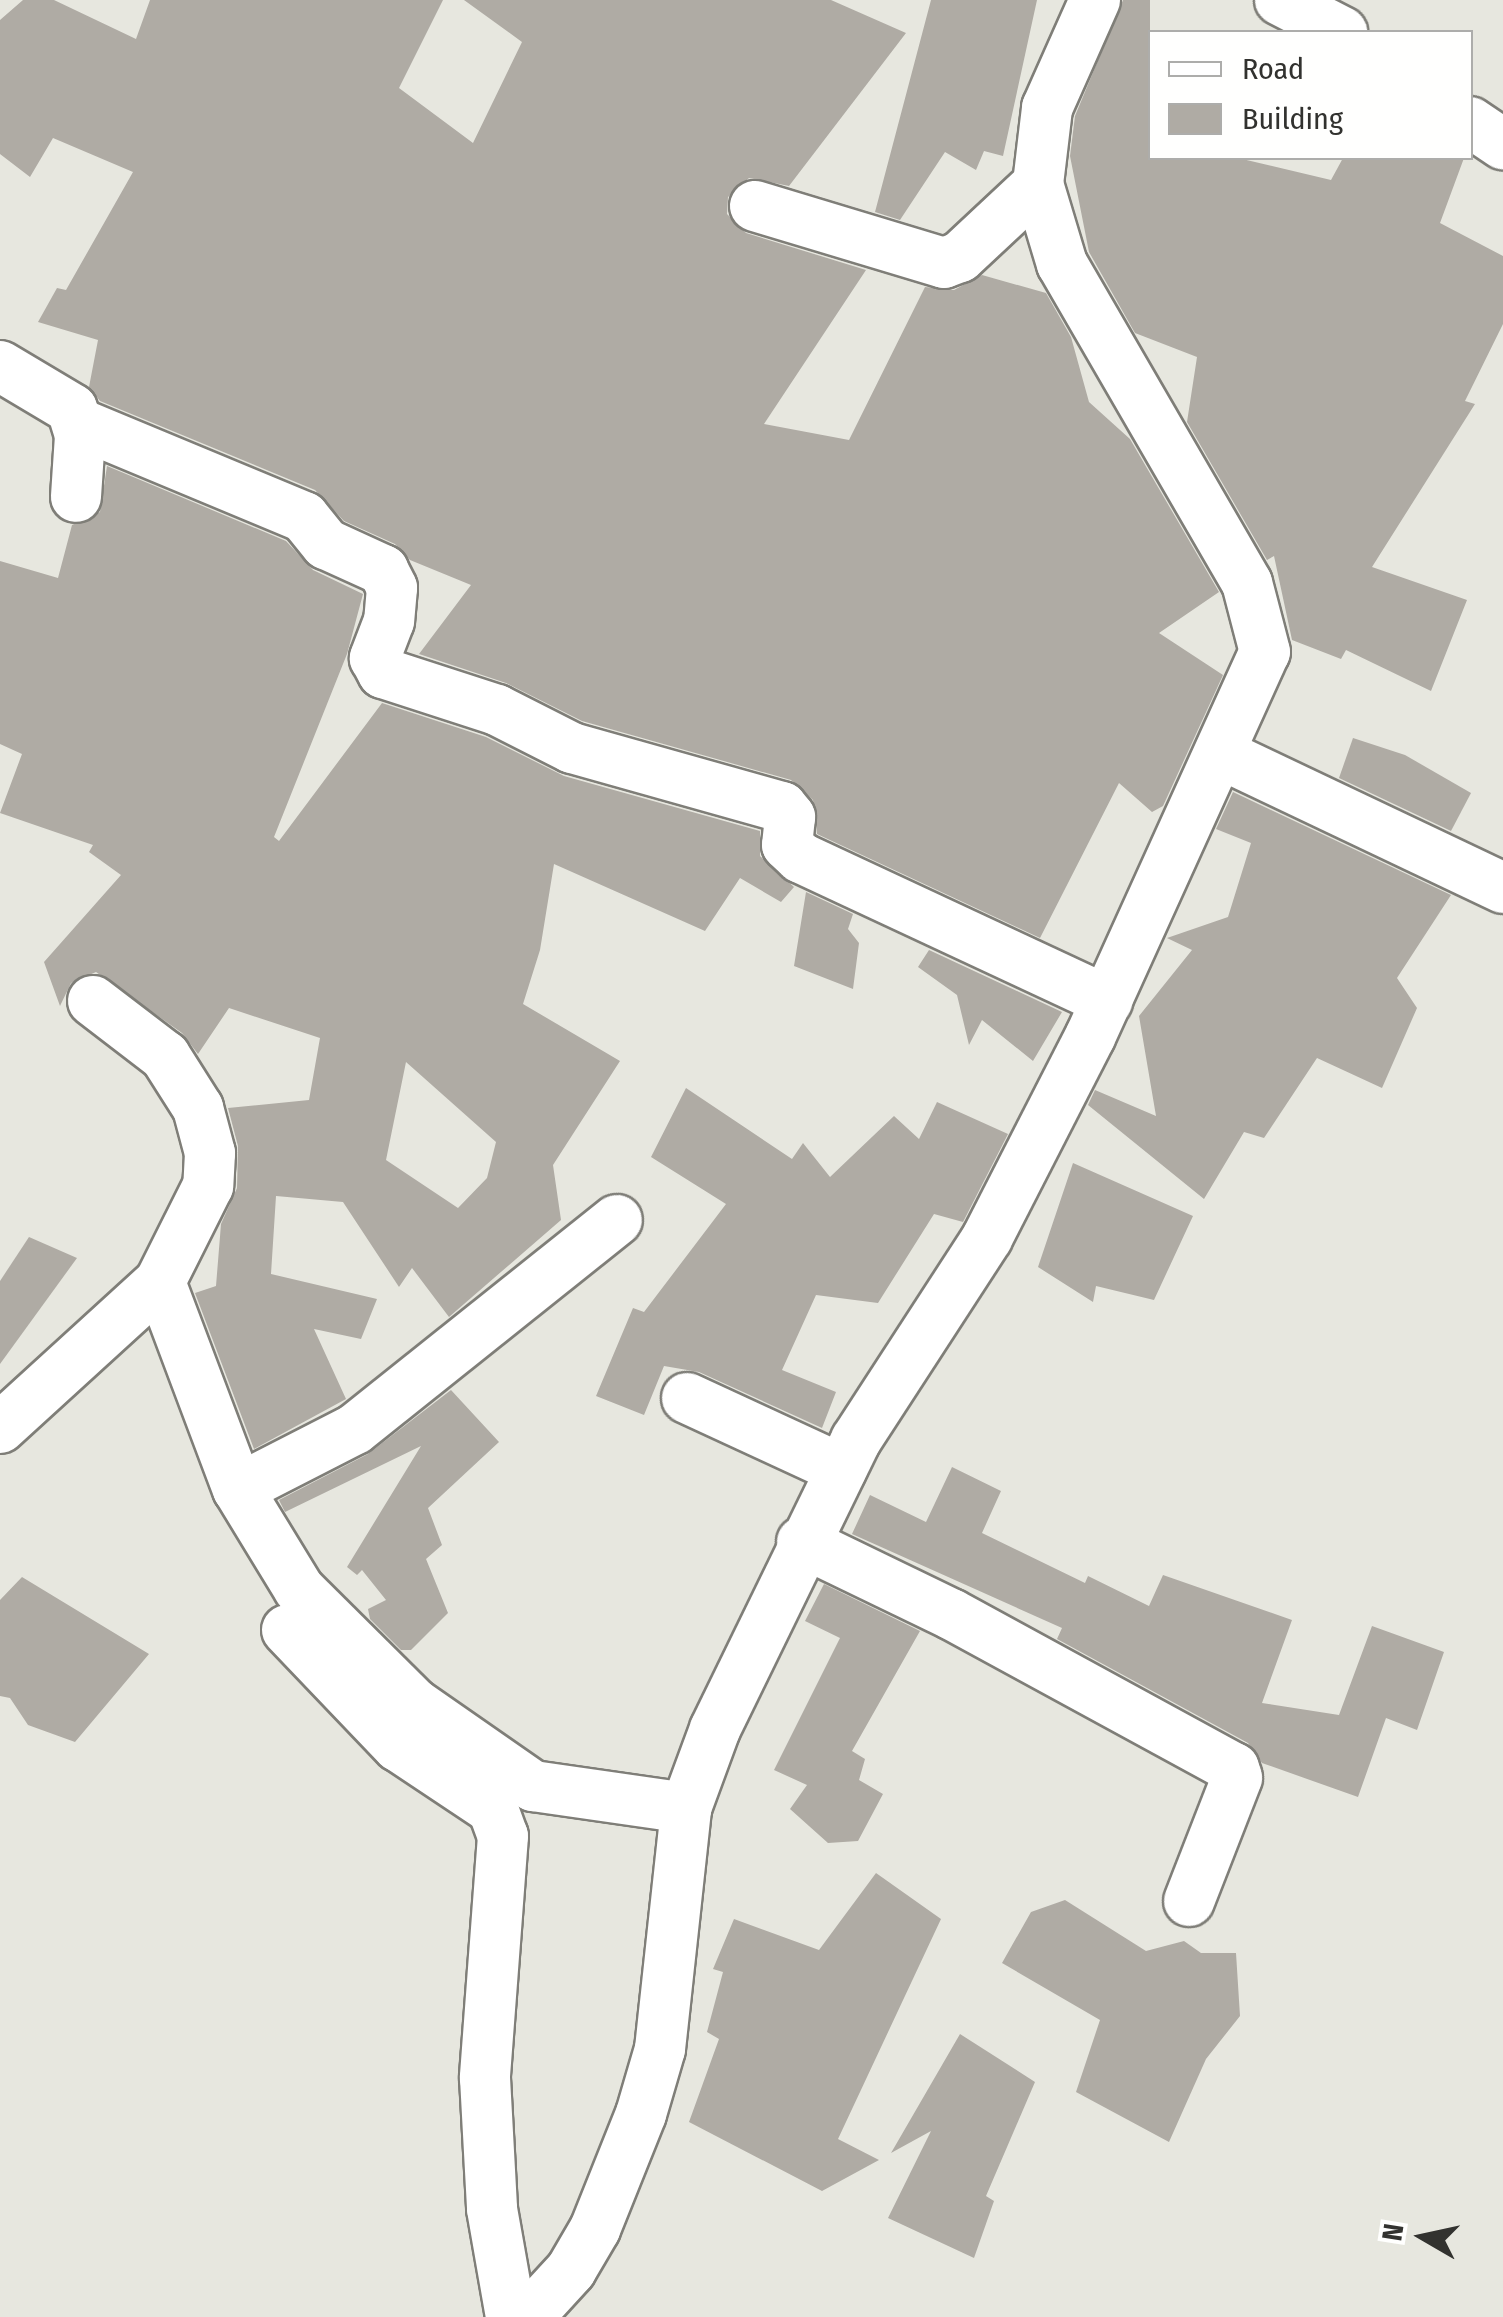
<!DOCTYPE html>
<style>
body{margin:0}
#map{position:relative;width:1503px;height:2317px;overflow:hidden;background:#e7e7df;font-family:"Fira Sans Condensed",sans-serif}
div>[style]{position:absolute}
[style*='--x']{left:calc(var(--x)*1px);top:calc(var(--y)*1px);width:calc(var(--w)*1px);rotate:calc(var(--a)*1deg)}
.building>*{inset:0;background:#afaba4}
.roads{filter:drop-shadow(2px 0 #7f7e78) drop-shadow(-2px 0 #7f7e78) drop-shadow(0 2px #7f7e78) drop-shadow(0 -2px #7f7e78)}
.street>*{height:50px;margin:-25px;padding:0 25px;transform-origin:25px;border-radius:25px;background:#fff}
span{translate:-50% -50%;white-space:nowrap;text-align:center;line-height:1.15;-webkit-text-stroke:9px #fffffe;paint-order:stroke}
.legend{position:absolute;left:1148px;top:30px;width:325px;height:130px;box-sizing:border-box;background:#fffffe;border:2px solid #adadab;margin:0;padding:12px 18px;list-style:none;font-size:30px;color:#32322f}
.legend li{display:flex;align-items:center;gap:20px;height:50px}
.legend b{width:50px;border:2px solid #adadab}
.north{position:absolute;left:1373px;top:2187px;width:100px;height:100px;-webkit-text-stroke:8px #fffffe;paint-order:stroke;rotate:279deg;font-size:28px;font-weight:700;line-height:40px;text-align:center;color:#32322f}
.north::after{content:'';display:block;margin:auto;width:35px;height:45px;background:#32322f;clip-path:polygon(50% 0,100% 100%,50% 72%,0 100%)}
</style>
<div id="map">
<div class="building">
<div style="clip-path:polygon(23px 0,54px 0,136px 39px,150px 0,443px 0,399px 88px,473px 143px,522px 42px,464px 0,831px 0,906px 33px,789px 186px,749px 178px,728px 197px,727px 214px,746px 233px,866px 270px,764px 424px,849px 440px,925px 287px,954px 290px,982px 275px,1046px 293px,1071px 337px,1089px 402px,1130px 439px,1219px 592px,1159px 633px,1223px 675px,1163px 806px,1152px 812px,1119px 783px,1040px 938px,817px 834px,813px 800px,791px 780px,582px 721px,506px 683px,419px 654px,471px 585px,410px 560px,395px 544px,344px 521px,315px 490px,100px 401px,89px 387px,98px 340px,38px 322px,57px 288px,66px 290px,133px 172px,53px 138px,30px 177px,0 154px,0 20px)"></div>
<div style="clip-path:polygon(931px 0,1037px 0,1003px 156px,984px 151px,976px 170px,945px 152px,900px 220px,875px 212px)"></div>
<div style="clip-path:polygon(1123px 0,1150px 0,1150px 158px,1238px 158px,1331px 180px,1343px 158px,1464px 158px,1440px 223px,1503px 256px,1503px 324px,1465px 401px,1475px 404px,1372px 567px,1467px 600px,1431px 691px,1346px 650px,1341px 659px,1292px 640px,1274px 556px,1267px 560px,1187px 422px,1197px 357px,1135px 333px,1089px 252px,1070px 156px,1075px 116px)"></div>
<div style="clip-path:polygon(evenodd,107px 466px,286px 541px,313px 570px,363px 594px,347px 654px,274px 837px,279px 841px,382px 703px,486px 737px,564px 776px,760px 831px,760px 856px,794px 887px,781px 902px,740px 878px,705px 931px,554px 864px,540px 950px,523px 1004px,620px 1061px,553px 1165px,561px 1220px,449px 1317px,412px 1268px,399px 1287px,343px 1202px,276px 1196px,271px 1274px,377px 1299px,361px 1339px,314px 1329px,346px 1399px,254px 1449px,195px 1293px,216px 1286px,221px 1224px,237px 1188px,238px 1146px,228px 1108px,309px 1100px,320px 1038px,229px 1008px,198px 1054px,182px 1033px,96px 972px,71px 983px,60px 1006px,44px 962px,121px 875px,89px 852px,93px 845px,0 813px,22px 754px,0 744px,0 561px,58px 578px,72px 525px,100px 512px,107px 466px,406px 1062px,496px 1142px,487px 1178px,458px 1208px,386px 1160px,406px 1062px)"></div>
<div style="clip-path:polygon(1353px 738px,1405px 755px,1471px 793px,1451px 831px,1339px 778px)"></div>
<div style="clip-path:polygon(1233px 792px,1451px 895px,1397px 978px,1417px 1008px,1382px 1088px,1317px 1058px,1264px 1138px,1244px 1132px,1204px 1199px,1088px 1105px,1095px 1090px,1156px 1116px,1139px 1016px,1192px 950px,1167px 938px,1228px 917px,1251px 843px,1216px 829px)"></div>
<div style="clip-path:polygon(806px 892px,853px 914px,848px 929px,859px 943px,853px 989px,794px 966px)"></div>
<div style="clip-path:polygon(929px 950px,1062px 1012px,1033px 1061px,982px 1020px,969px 1045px,957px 995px,918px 967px)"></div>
<div style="clip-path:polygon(686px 1088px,792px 1159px,803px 1143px,830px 1177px,894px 1116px,919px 1139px,937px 1102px,1008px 1134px,963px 1222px,934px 1214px,878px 1303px,816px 1295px,782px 1370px,836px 1392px,822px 1428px,699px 1372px,664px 1366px,644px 1415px,596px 1396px,633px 1308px,644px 1312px,726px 1204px,651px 1157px)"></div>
<div style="clip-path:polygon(1073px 1163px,1193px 1216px,1154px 1300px,1096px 1286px,1093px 1302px,1038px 1267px)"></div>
<div style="clip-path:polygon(29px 1237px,77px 1258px,0 1364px,0 1281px)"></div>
<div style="clip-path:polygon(451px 1390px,499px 1442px,428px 1508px,442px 1545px,426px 1559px,448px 1613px,411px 1650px,401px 1650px,370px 1619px,368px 1609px,386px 1600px,362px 1570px,357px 1575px,347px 1567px,421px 1446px,285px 1512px,279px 1500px,368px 1454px)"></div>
<div style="clip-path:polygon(952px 1467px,1001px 1491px,982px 1533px,1085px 1583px,1088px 1576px,1149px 1606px,1163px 1575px,1292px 1620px,1262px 1703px,1339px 1715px,1372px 1626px,1444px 1652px,1417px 1730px,1386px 1718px,1358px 1797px,1262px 1763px,1248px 1743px,1057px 1639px,1062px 1628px,852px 1534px,870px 1495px,926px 1522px)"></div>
<div style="clip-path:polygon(22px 1577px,149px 1654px,75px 1742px,28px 1725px,10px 1698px,0 1696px,0 1600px)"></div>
<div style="clip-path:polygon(824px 1584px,920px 1631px,852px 1751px,865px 1759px,859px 1780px,883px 1794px,858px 1841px,828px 1843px,790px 1809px,807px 1785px,774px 1770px,840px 1638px,805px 1621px)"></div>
<div style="clip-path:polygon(876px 1873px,941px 1919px,838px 2139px,879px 2160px,822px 2191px,689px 2122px,719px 2039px,707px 2032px,723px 1972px,713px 1969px,734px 1919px,819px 1950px)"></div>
<div style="clip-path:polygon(1065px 1900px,1146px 1951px,1184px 1941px,1201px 1953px,1236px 1953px,1240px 2016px,1206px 2059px,1169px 2142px,1076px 2092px,1100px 2020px,1002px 1963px,1031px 1912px)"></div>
<div style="clip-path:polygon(960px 2034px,1035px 2082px,986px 2196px,994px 2201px,974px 2258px,888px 2218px,931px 2131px,891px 2153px)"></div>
</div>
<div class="roads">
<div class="street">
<div style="--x:1280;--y:0;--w:70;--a:27.3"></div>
<div style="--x:1470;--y:122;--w:40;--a:34"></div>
<div style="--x:755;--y:206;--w:197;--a:16.8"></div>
<div style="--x:944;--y:263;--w:17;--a:-21"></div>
<div style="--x:960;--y:257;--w:107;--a:-43.1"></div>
<div style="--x:0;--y:366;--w:84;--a:30.8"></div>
<div style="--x:72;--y:409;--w:28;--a:73"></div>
<div style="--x:80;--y:436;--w:61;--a:93.8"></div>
<div style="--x:78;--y:423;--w:245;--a:22.6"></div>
<div style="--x:304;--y:517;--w:35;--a:51"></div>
<div style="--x:326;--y:544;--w:63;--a:24.5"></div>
<div style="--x:383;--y:570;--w:20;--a:63"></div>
<div style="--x:392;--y:588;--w:33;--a:95"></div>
<div style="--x:389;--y:621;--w:40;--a:111"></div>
<div style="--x:375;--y:658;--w:17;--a:62"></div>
<div style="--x:383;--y:673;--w:120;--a:18"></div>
<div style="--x:497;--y:710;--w:84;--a:26.9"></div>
<div style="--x:572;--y:748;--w:218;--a:15.7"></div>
<div style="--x:782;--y:807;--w:13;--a:51"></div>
<div style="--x:790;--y:817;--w:28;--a:96"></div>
<div style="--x:787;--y:845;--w:19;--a:43"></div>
<div style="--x:801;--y:858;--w:338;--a:25"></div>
<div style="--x:1223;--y:755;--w:310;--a:25.4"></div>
<div style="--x:93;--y:1001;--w:91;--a:37.4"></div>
<div style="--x:165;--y:1056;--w:62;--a:57.6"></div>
<div style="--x:198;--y:1108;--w:47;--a:75.1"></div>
<div style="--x:210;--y:1153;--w:33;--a:93"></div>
<div style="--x:208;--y:1186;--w:107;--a:116.6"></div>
<div style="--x:160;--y:1282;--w:221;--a:69.4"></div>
<div style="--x:238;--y:1489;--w:117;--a:58.6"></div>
<div style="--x:299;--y:1589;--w:163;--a:44.8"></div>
<div style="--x:415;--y:1704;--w:144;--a:34.8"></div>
<div style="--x:533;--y:1786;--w:155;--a:8.2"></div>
<div style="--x:687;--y:1398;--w:170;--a:24.8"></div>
<div style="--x:0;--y:1428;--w:217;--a:-42.4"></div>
<div style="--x:238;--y:1489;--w:131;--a:-27.1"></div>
<div style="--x:355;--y:1429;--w:335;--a:-38.6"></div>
<div style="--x:802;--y:1542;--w:165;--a:25.8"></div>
<div style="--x:951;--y:1614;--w:322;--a:28.6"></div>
<div style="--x:1234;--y:1768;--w:10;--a:73"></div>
<div style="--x:1237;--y:1778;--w:132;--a:111.3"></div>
<div style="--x:287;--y:1630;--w:161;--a:46.3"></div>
<div style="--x:398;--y:1746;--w:114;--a:33.6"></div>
<div style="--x:493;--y:1809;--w:29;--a:70"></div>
<div style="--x:503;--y:1836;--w:243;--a:94.3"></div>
<div style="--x:485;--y:2078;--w:131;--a:86.9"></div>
<div style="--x:492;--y:2209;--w:110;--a:80"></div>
<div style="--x:528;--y:2317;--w:64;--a:-47.5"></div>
<div style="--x:571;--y:2270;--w:48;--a:-59.7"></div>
<div style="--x:595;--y:2229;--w:124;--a:-68.2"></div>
<div style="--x:641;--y:2114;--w:68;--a:-73.7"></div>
<div style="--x:660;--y:2049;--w:242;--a:-83.8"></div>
<div style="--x:686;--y:1808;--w:84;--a:-69.8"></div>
<div style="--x:715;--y:1729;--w:322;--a:-64"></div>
<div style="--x:856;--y:1440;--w:241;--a:-57"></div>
<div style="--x:987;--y:1238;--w:226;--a:-62.9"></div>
<div style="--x:1090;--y:1037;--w:423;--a:-65.6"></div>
<div style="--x:1265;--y:652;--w:71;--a:-104.6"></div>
<div style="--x:1247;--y:583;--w:369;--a:-120.1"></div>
<div style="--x:1062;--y:264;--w:84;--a:-106.7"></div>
<div style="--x:1038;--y:184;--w:77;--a:-83.2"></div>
<div style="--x:1047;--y:108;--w:118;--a:-66"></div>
</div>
</div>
<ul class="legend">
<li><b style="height:12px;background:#fff"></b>Road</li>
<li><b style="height:28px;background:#afaba4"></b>Building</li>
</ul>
<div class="north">N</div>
</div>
